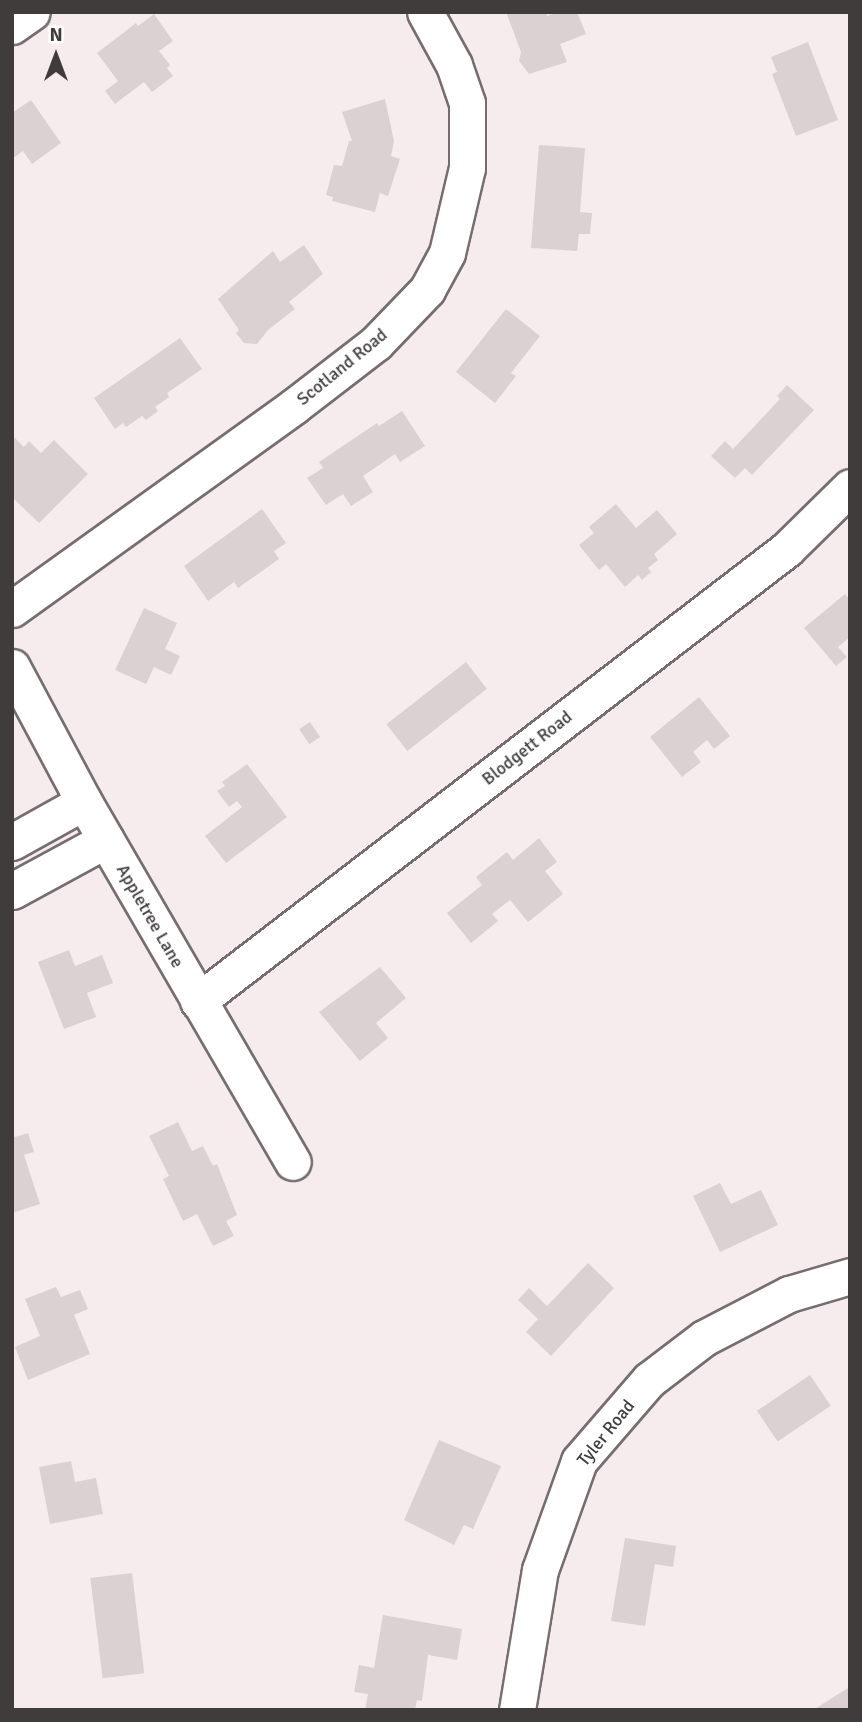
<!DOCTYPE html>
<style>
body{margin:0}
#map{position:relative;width:862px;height:1722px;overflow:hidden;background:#f7eced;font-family:Signika,sans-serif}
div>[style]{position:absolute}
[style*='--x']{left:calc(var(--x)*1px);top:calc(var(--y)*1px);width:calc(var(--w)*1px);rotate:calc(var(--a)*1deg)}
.building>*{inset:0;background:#dbd0d2;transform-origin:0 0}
.roads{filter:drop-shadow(2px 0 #766d6e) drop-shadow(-2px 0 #766d6e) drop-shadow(0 2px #766d6e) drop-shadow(0 -2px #766d6e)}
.minor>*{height:35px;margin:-17.5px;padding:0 17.5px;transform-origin:17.5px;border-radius:17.5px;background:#fff}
span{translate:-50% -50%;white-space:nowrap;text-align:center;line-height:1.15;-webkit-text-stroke:7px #fff;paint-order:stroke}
.street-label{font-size:18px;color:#403c3c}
.frame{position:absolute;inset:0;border:14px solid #403c3c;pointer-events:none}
.north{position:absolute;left:21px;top:21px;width:70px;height:70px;-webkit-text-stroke:5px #fff;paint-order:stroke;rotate:0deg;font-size:19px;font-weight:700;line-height:28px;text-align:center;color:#403c3c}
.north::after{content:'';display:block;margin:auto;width:24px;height:32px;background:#403c3c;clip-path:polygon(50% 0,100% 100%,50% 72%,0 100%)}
</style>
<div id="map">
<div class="building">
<div style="clip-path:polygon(506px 12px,546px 12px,547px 16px,558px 12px,577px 12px,586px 34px,560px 44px,567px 62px,529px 74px,519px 61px,521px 52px)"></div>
<div style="clip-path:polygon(154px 14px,173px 41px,159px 51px,170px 65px,167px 68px,173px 76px,152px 92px,144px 82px,115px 104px,105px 91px,118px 81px,97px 53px,136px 23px,138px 26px)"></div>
<div style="clip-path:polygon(808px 42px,838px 120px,796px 136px,772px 74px,777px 72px,771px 57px)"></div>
<div style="clip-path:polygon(385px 99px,394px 141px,391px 156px,400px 159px,388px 196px,380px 193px,375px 212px,332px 201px,333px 197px,326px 195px,334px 165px,342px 166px,349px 141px,352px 141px,342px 112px)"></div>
<div style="clip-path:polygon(31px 100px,61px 143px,32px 164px,23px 151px,12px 159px,12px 113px)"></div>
<div style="clip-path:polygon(539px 145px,585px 148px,580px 212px,592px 213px,590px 234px,579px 234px,577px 251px,531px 248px)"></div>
<div style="clip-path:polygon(304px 245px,323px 274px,289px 302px,295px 309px,268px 330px,257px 344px,244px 343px,236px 333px,239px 330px,218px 299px,273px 251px,280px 262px)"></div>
<div style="clip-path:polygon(506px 309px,540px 336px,511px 373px,516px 376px,495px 403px,456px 372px)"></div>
<div style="clip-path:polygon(180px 338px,202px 369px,167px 393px,169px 397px,155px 407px,158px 411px,146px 420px,142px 416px,126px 427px,123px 423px,115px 429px,94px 398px)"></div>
<div style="clip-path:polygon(787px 385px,814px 410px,752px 475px,745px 468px,735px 478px,711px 456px,725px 441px,733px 449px,780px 399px,777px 396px)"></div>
<div style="clip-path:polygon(402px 411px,425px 446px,400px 462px,395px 454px,363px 476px,373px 492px,351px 506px,343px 494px,326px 505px,307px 478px,323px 468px,319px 462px,377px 423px,379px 426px)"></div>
<div style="clip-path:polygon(12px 435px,24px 447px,29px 441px,41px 453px,54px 440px,88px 474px,39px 523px,12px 497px)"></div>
<div style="clip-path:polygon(616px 504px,636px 528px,657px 510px,677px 534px,654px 554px,658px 560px,648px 568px,651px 572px,642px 580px,638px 575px,625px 587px,606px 564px,599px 570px,579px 545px,594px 533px,589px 527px)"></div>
<div style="clip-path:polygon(262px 509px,286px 543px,274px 551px,279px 559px,238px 588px,234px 582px,208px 601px,184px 566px)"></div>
<div style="clip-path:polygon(845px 594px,850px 600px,850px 637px,838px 647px,847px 657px,836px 666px,804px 628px)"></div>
<div style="clip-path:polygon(144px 608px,177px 623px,165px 649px,180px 656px,171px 675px,154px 667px,146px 684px,115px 670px)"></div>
<div style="left:466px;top:662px;width:34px;height:101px;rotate:52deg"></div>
<div style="clip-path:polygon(699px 697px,730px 736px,714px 749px,707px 740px,693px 752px,701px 762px,682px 777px,650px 737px)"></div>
<div style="left:310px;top:722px;width:18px;height:13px;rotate:56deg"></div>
<div style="clip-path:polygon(247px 764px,287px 817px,226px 863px,205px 836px,242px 807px,237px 801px,229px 807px,217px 791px,225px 786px,222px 782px)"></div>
<div style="clip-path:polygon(539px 838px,557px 862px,545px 871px,563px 894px,528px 922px,510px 900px,492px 914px,498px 921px,471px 943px,447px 913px,482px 885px,476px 877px,507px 852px,513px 860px)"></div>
<div style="clip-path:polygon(69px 950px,75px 966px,102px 955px,113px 983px,87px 993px,96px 1017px,64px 1029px,38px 962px)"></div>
<div style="clip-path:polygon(380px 967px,406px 998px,376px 1023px,388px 1038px,360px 1061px,319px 1012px)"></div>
<div style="clip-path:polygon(178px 1122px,192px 1151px,203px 1146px,213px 1166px,217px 1164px,237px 1215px,226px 1221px,234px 1236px,213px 1246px,197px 1214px,183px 1221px,163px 1179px,169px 1176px,149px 1136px)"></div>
<div style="clip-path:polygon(28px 1133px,34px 1152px,24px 1155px,40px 1204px,12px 1213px,12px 1138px)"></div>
<div style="clip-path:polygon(720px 1183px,731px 1204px,761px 1190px,778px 1225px,720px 1252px,693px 1196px)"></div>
<div style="clip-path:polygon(588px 1263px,614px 1288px,551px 1356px,526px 1332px,538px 1319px,518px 1300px,529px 1288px,547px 1306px)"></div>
<div style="clip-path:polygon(56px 1287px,61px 1297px,80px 1290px,88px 1309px,74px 1315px,90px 1354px,28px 1380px,15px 1347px,40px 1336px,25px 1299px)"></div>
<div style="left:810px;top:1375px;width:37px;height:64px;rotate:56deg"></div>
<div style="clip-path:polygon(439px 1440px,501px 1466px,473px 1529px,464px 1525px,454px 1545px,404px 1520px)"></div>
<div style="clip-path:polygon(71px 1461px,75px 1482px,96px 1478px,103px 1514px,50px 1524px,39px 1467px)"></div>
<div style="clip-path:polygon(625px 1538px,676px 1546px,673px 1567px,655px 1564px,645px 1626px,611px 1621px)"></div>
<div style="left:132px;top:1573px;width:101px;height:42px;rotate:83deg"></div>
<div style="clip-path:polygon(383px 1615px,462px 1629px,457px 1660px,428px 1655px,422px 1701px,417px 1700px,415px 1710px,365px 1710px,368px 1694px,354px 1692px,359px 1665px,374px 1668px)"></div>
<div style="clip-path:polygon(848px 1688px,850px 1710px,813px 1710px)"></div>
</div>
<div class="roads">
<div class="minor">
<div style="--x:12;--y:26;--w:24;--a:-35"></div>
<div style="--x:12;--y:609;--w:346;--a:-35.7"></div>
<div style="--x:293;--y:407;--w:105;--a:-37.6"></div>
<div style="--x:376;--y:343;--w:74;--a:-46.1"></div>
<div style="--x:427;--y:290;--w:42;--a:-61.6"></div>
<div style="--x:447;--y:253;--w:87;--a:-76.8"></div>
<div style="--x:467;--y:168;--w:65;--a:-90"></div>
<div style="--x:467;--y:103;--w:40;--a:-108.9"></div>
<div style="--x:454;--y:65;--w:60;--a:-118.7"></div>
<div style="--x:12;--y:667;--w:153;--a:61.9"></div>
<div style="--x:84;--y:802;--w:416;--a:59.9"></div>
<div style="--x:12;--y:842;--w:82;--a:-29.1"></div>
<div style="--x:12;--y:891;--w:107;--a:-28.5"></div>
<div style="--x:198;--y:1001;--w:742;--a:-37.5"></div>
<div style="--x:787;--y:549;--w:88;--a:-44.5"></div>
<div style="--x:517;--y:1710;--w:142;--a:-80.7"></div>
<div style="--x:540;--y:1570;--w:116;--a:-70.3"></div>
<div style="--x:579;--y:1461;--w:107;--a:-49.2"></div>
<div style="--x:649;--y:1380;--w:69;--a:-37.4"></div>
<div style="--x:704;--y:1338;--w:96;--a:-27.4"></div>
<div style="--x:789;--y:1294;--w:64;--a:-16.4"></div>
</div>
</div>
<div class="street-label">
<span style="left:342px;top:367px;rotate:-39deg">Scotland Road</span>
<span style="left:527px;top:748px;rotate:-38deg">Blodgett Road</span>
<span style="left:150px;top:916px;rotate:60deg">Appletree Lane</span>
<span style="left:606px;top:1433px;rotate:-51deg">Tyler Road</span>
</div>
<div class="frame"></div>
<div class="north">N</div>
</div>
